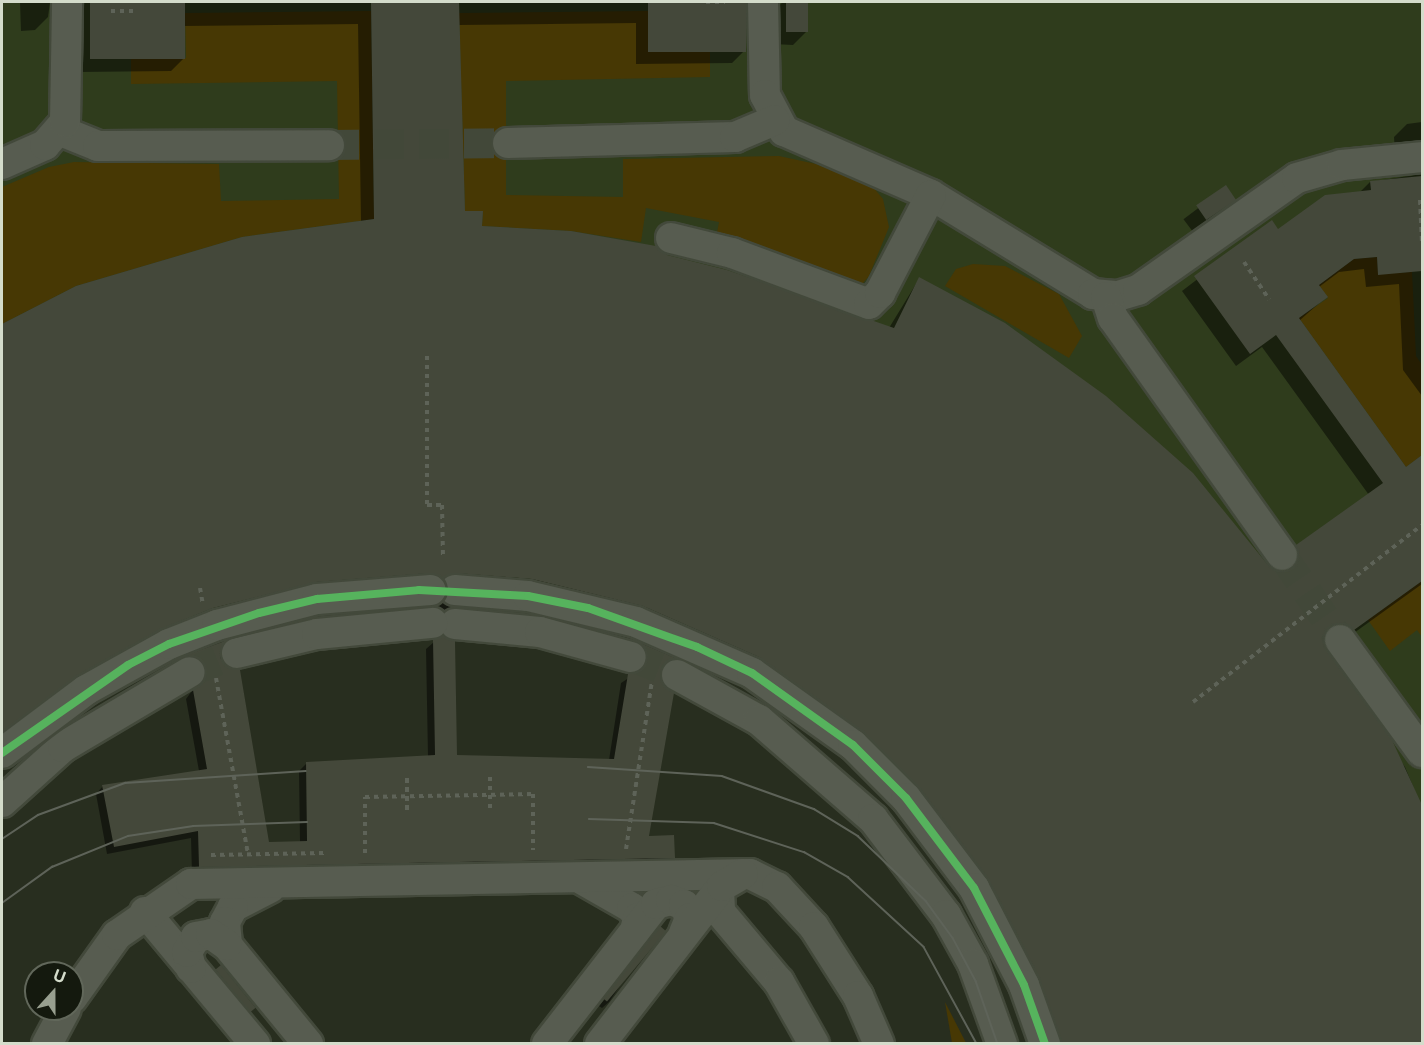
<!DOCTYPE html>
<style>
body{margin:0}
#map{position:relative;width:1424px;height:1045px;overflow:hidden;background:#282e1f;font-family:Inter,sans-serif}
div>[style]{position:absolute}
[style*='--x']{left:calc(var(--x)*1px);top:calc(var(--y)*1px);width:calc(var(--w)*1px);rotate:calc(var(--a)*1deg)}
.built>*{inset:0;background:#2f3c1c}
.green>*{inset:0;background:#473804}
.shadow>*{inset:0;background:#0007;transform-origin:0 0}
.building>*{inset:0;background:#44483a;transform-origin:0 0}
.minor-tunnel>*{height:30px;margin-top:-15px;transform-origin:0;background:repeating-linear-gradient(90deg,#424839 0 30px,transparent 0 45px)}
.path>*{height:4px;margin-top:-2px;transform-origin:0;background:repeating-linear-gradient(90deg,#5e6358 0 4.5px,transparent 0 9px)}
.roads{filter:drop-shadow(2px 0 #43493b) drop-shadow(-2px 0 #43493b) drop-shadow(0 2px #43493b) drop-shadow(0 -2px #43493b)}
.minor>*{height:30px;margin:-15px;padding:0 15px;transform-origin:15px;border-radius:15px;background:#575c50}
.tram>*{height:1.5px;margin:-0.75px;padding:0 0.75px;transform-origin:0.75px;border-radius:0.75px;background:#5e6359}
.bridges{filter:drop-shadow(2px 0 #43493b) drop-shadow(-2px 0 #43493b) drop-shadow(0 2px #43493b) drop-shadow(0 -2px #43493b)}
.minor-bridge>*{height:30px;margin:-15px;padding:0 15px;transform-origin:15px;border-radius:15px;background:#575c50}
.cycleway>*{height:8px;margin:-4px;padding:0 4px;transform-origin:4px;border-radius:4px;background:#56b35d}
span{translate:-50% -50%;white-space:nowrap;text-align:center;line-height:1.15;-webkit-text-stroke:6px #14190e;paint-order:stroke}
.frame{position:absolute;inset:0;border:3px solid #d4dccb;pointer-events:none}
.north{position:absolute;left:24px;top:961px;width:60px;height:60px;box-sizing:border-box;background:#14190e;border:2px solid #61675a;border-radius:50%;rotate:21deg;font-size:16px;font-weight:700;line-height:24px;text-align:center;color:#d4dccb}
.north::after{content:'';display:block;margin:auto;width:21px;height:27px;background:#989f8f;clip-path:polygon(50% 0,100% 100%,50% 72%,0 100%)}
</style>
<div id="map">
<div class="built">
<div style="clip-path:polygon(2px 2px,1422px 2px,1422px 1043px,1052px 1043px,1007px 934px,809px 705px,531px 590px,260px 607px,2px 746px)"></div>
</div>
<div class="green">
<div style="clip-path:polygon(371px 11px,374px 219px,242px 237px,76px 286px,2px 324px,2px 187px,49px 167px,74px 162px,219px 164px,221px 201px,339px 199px,337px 81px,131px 84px,131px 59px,186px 58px,185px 13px)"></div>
<div style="clip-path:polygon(648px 11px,649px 52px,710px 51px,710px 77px,506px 81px,506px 195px,623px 197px,623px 159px,779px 156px,816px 164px,873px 187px,883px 199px,889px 227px,869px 276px,857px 290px,716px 238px,719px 222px,646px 208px,641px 242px,571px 231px,482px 226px,483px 211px,465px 211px,459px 13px)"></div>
<div style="clip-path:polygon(1377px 257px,1378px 274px,1412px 272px,1416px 356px,1422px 365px,1422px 455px,1406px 467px,1299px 318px,1328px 298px,1319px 285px,1354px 259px)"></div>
<div style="clip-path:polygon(973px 264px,1005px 266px,1059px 294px,1082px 336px,1069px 358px,945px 286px,956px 269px)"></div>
<div style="clip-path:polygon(1422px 581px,1422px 637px,1417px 630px,1390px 651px,1368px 620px)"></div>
<div style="clip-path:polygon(945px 1002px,964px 1039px,966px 1043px,952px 1043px)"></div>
</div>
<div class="shadow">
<div style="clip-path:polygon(20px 2px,50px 2px,48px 17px,35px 30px,21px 31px)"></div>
<div style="clip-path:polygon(77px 2px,745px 2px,745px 50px,732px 63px,636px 64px,636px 23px,458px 25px,464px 213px,481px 228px,666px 256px,889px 328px,919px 279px,1267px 566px,1285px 575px,1284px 560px,1297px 547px,1369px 495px,1262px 347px,1236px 366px,1182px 291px,1272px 222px,1278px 231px,1359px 193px,1370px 182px,1422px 174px,1422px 169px,1422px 396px,1403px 370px,1399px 284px,1366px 287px,1364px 269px,1339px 272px,1319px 287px,1326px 297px,1299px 321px,1406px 469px,1422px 457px,1422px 584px,1340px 643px,1323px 635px,1325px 651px,1405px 767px,1422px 808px,1422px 1044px,1046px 1044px,975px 891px,852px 746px,629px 619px,442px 585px,146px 642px,63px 688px,2px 734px,2px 325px,76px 287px,361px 223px,358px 24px,184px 26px,184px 58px,171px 71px,78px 72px)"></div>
<div style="clip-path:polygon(783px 2px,806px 2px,807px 31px,793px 45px,773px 44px,773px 11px)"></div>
<div style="clip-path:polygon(1422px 122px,1422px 160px,1395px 154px,1394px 137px,1407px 124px)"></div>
<div style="left:1225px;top:188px;width:15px;height:52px;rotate:53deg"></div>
<div style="clip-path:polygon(443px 603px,451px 608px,442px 617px,426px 617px)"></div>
<div style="clip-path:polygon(434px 642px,456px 756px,609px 760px,621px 683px,641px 670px,631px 651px,638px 644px,673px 659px,658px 675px,647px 837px,673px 858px,665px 865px,192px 874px,191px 838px,107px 854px,96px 794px,103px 786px,199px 771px,186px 699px,200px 680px,182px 663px,188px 657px,223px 643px,219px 658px,268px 843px,300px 842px,299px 771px,307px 763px,428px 757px,426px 649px)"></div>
<div style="clip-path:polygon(654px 935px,609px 1002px,602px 1008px,599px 1006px)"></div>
<div style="clip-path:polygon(221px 967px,254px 1007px,247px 1014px,210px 977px)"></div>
</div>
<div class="building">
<div style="left:90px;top:2px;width:95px;height:57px"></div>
<div style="clip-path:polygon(371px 2px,459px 2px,465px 211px,483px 211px,482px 226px,571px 231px,656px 246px,667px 255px,727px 270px,894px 328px,919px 277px,1005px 323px,1106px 396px,1193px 473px,1268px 565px,1283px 572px,1297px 563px,1296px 545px,1383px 483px,1276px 335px,1250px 354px,1194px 276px,1272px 220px,1278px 229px,1325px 195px,1371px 190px,1370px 181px,1422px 176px,1422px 271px,1378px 275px,1377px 257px,1354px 259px,1319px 285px,1328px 297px,1299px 318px,1406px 467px,1422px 455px,1422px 581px,1354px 630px,1346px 624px,1330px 626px,1323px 641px,1392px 740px,1422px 805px,1422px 1044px,1062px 1044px,1039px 977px,988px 878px,920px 788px,865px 733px,759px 657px,643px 606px,532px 579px,456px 573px,443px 578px,430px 573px,316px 582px,213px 608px,161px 629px,78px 675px,2px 732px,2px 324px,76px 286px,242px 237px,374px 219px)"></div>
<div style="left:648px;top:2px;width:98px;height:50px"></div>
<div style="left:786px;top:2px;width:22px;height:30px"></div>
<div style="left:1226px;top:185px;width:18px;height:36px;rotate:56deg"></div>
<div style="clip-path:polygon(443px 636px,455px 641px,457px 755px,614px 759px,628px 674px,643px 670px,648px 661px,638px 642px,675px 658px,660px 675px,674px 693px,649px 836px,674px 835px,675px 858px,199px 867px,198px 831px,114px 847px,102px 785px,207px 769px,193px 690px,207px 671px,199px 657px,187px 655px,225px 641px,220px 658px,240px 670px,269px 842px,307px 841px,306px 762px,435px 755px,433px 640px)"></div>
<div style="left:660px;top:926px;width:8px;height:92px;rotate:40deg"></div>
<div style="left:221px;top:965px;width:55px;height:7px;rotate:51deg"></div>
</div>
<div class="minor-tunnel">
<div style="--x:329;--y:145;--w:179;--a:-0.6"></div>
<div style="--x:1282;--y:555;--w:103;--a:55.7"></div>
<div style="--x:631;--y:657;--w:49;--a:21.4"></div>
<div style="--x:190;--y:672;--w:51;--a:-22"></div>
</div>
<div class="path">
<div style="--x:706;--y:2;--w:19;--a:0"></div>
<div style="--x:111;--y:11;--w:26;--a:0"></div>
<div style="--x:1420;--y:200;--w:43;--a:87.3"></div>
<div style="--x:1244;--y:262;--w:45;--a:56"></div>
<div style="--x:427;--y:356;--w:149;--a:90"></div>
<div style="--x:427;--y:505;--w:15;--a:0"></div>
<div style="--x:442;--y:505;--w:53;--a:88.9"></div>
<div style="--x:200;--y:588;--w:17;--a:80"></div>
<div style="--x:216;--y:678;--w:179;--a:79.7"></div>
<div style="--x:1193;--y:702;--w:289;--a:-37.7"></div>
<div style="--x:490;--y:777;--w:34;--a:90"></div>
<div style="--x:407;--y:778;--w:35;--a:90"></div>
<div style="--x:626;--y:849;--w:169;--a:-81.2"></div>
<div style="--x:365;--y:853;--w:56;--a:-90"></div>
<div style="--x:365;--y:797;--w:117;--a:-1"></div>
<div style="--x:482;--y:795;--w:51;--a:-1.1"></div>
<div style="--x:533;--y:794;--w:56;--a:90"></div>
<div style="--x:211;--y:855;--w:113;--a:-1"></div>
</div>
<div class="roads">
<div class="minor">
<div style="--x:763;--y:2;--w:93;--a:88.8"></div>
<div style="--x:765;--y:95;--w:41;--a:62.2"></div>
<div style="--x:784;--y:131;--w:160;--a:23.5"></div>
<div style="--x:931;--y:195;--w:190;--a:31.4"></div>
<div style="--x:1093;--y:294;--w:25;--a:5"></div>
<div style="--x:1118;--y:296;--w:21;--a:-17"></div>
<div style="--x:1138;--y:290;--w:194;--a:-35.2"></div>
<div style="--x:1297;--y:178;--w:47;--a:-16.1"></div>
<div style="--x:1342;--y:165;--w:80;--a:-5.7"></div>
<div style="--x:61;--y:131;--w:40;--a:22"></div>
<div style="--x:98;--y:146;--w:231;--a:-0.2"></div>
<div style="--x:508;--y:143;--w:227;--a:-1.5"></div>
<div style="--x:735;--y:137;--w:43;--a:-23"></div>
<div style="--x:2;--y:164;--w:47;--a:-23.8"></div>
<div style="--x:45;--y:145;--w:30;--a:-49"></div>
<div style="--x:65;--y:122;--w:120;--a:-89"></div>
<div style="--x:671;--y:238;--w:63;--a:13.8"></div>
<div style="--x:732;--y:253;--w:146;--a:20.4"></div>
<div style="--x:869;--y:304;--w:16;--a:-45"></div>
<div style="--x:880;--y:293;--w:110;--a:-62.5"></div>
<div style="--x:1106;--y:297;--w:22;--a:72"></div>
<div style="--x:1113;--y:318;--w:291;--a:54.5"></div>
<div style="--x:455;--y:590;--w:73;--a:4.7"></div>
<div style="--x:528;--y:596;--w:111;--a:13.5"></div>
<div style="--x:636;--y:622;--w:127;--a:23.7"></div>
<div style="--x:752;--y:673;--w:124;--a:35.5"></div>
<div style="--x:853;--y:745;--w:75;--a:45"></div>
<div style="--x:906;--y:798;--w:113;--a:52.9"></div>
<div style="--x:974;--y:888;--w:109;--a:62.7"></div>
<div style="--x:1024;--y:985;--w:63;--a:70.4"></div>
<div style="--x:455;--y:624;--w:85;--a:5.4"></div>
<div style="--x:540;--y:632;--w:94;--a:15.4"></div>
<div style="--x:1340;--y:640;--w:139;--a:53.8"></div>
<div style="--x:237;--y:653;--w:82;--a:-13.4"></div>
<div style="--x:317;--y:634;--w:116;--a:-5.5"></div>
<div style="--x:677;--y:675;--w:94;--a:28.8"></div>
<div style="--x:759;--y:720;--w:151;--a:41"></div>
<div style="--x:873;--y:819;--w:121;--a:52.8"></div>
<div style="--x:946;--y:915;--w:56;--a:61.1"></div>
<div style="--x:973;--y:964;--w:85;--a:70.1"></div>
<div style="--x:2;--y:802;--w:82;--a:-42"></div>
<div style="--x:63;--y:747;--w:147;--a:-30.6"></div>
<div style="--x:583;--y:880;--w:56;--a:29.7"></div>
<div style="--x:632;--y:908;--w:12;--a:59"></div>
<div style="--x:638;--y:918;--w:13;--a:103"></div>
<div style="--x:270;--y:888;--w:42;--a:152.8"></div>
<div style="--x:233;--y:907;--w:17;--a:118"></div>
<div style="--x:225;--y:922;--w:23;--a:85"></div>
<div style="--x:227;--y:945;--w:128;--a:50.7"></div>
<div style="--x:719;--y:890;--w:22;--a:87"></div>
<div style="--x:720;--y:912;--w:92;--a:49.9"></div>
<div style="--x:779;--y:982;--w:71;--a:60.6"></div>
<div style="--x:145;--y:912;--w:172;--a:50.2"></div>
<div style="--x:191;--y:968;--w:16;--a:-104"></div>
<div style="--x:187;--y:952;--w:17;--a:-59"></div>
<div style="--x:196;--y:937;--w:15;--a:-11"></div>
<div style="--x:211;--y:934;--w:19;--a:35"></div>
<div style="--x:72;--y:998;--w:77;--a:-54.5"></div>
<div style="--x:117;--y:935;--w:90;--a:-34.6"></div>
<div style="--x:191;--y:884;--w:559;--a:-1.02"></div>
<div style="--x:750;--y:874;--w:30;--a:26"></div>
<div style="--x:777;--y:887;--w:54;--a:47.2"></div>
<div style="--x:814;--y:927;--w:82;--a:57.5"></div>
<div style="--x:858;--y:996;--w:52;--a:66.4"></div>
<div style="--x:47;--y:1044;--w:40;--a:-62"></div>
<div style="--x:547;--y:1044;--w:177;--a:-52.1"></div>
<div style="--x:656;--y:904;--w:16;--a:-15"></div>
<div style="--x:671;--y:900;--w:14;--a:21"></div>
<div style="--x:684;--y:905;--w:14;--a:65"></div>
<div style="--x:690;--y:918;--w:16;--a:112"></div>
<div style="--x:600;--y:1044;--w:200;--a:-52.3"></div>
<div style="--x:722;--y:886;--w:24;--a:-30"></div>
</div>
</div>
<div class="tram">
<div style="--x:588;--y:767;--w:134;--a:3.8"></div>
<div style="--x:722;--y:776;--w:98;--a:19.7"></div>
<div style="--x:814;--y:809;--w:52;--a:31.5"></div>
<div style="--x:858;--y:836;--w:94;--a:43.7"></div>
<div style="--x:926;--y:901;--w:46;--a:53.9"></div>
<div style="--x:953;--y:938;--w:49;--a:61.9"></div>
<div style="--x:976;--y:981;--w:67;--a:70.8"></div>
<div style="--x:589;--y:819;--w:125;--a:1.8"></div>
<div style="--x:714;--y:823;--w:95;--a:17.9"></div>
<div style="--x:804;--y:852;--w:51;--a:29.6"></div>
<div style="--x:848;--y:877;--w:103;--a:42.6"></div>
<div style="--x:924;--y:947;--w:111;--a:61.3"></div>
<div style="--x:2;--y:839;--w:43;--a:-33.7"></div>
<div style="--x:38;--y:815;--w:93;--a:-20.2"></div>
<div style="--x:125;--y:783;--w:181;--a:-3.8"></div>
<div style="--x:2;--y:903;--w:62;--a:-35.8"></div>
<div style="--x:52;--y:867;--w:82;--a:-22.2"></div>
<div style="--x:128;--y:836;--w:66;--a:-8.7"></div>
<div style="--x:193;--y:826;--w:114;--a:-2"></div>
</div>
<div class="bridges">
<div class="minor-bridge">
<div style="--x:2;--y:753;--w:105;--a:-36.9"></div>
<div style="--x:86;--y:690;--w:95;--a:-29"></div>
<div style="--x:169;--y:644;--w:52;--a:-21.6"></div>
<div style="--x:217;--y:625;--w:103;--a:-14.6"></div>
<div style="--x:317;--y:599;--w:114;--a:-4.5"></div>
</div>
</div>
<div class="cycleway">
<div style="--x:2;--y:753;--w:154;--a:-34.9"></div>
<div style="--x:128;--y:665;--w:46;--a:-27.1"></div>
<div style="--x:169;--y:644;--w:95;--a:-19"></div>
<div style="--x:259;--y:613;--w:60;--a:-13.6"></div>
<div style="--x:317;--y:599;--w:102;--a:-5"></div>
<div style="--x:419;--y:590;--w:109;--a:3.2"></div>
<div style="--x:528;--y:596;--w:61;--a:11.3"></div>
<div style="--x:588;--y:608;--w:116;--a:19.7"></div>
<div style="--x:697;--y:647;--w:61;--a:25.3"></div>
<div style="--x:752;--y:673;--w:124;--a:35.5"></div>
<div style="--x:853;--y:745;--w:75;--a:45"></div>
<div style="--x:906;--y:798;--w:113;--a:52.9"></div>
<div style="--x:974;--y:888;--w:109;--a:62.7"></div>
<div style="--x:1024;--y:985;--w:63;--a:70.4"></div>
</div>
<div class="frame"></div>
<div class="north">U</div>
</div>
